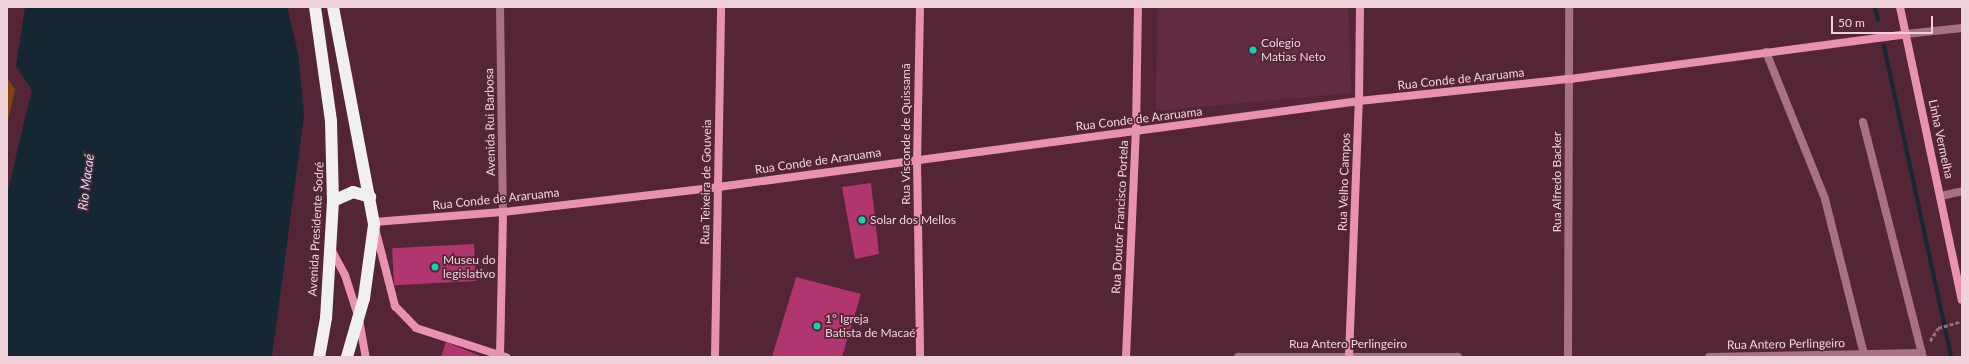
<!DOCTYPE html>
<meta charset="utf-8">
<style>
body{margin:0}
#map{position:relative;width:1969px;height:364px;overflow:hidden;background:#532537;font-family:Lato,sans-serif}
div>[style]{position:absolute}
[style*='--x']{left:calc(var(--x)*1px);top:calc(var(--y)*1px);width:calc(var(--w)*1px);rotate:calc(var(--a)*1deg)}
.built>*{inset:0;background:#612c41}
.green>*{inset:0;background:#81440a}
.water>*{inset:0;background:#142733}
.stream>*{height:4px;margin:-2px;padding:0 2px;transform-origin:2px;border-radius:2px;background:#142733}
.building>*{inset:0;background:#b1356e;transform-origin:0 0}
.path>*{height:2.5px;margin-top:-1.25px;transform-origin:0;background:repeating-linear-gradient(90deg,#956e7c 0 4px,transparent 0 6px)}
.street>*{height:8px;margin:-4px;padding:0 4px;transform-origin:4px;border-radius:4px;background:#a97185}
.secondary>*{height:8px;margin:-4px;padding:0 4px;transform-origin:4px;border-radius:4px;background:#e991b1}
.highway>*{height:12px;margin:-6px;padding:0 6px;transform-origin:6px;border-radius:6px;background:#f0f0f0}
.dots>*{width:11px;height:11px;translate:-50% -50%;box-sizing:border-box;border:2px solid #532537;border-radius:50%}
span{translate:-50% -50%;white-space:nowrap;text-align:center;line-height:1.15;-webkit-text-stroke:3.5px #532537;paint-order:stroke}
.poi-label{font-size:12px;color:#efd1da}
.left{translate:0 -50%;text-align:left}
.street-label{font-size:12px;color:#efd1da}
.water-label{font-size:13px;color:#c8e4f7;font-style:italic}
.frame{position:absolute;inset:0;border:8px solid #efd1da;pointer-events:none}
.scale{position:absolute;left:1831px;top:16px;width:102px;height:18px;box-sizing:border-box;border:2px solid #efd1da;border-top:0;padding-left:5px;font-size:12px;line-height:14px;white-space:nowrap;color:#efd1da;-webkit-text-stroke:3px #532537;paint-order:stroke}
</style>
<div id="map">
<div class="built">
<div style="clip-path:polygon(1157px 7px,1348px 7px,1351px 93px,1156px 111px)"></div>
</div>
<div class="green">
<div style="clip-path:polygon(7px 78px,15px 89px,7px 125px)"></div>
</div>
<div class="water">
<div style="clip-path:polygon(25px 7px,287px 7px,298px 53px,304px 115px,272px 357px,7px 357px,7px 194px,32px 90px,16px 66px)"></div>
</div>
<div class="stream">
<div style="--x:1875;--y:7;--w:13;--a:77"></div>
<div style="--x:1884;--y:46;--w:318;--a:77.8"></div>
</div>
<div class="building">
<div style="clip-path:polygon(871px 183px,879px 254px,855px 259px,842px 187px)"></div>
<div style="left:474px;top:244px;width:37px;height:82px;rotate:87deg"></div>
<div style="clip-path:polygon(796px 277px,861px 294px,842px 357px,772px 357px)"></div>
<div style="clip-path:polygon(446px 342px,483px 357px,441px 357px)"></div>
</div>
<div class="path">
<div style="--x:1930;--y:341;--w:15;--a:-58"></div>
<div style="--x:1938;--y:328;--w:25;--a:-16"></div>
</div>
<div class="street">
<div style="--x:500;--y:7;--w:205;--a:89.2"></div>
<div style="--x:1906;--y:34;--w:56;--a:-6.1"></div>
<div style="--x:1766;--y:52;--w:158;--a:68.1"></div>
<div style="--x:1825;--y:199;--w:160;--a:75.9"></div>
<div style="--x:1863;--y:122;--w:243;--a:75.7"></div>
<div style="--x:1941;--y:196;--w:22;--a:-13"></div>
<div style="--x:1238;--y:357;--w:220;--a:0"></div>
<div style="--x:1568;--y:357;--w:350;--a:-89.8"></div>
<div style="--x:1709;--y:357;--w:213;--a:-1.1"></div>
</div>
<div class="secondary">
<div style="--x:920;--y:7;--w:152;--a:91.1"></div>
<div style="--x:917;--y:159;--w:198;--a:89.1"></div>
<div style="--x:1900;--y:7;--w:299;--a:78.1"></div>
<div style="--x:374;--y:222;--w:129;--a:-4.4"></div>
<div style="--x:503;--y:212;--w:216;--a:-6.6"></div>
<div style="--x:718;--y:187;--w:647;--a:-7.64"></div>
<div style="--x:1359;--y:101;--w:212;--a:-6"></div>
<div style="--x:1570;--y:79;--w:339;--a:-7.6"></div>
<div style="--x:375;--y:228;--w:81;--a:75.6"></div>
<div style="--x:395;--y:306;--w:30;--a:46"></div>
<div style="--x:416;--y:328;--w:95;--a:17.9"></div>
<div style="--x:331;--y:249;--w:30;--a:62"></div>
<div style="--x:345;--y:275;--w:46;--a:72.3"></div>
<div style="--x:359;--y:319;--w:39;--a:80"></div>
<div style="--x:500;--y:357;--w:145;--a:-88.8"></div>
<div style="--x:715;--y:357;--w:350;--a:-89"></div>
<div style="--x:1126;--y:357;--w:225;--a:-87.5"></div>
<div style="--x:1136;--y:132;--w:125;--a:-89.1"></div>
<div style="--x:1349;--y:357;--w:256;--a:-87.8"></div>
<div style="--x:1359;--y:101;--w:94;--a:-89.4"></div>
</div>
<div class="highway">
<div style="--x:315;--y:7;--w:115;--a:82"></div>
<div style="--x:331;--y:121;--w:80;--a:88.6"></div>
<div style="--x:333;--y:201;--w:117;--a:93.4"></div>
<div style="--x:326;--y:318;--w:40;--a:100"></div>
<div style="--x:333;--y:7;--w:222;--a:79.3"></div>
<div style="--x:374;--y:225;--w:74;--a:97.8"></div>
<div style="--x:364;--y:298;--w:61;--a:106.1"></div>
<div style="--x:333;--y:201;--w:22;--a:-24"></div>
<div style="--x:353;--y:192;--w:18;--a:16"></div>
</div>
<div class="dots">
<div style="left:1253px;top:50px;background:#0cd5b5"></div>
<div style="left:862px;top:220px;background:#0cd5b5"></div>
<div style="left:435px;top:267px;background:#0cd5b5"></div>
<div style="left:817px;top:326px;background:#0cd5b5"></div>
</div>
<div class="poi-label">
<span class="left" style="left:1261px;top:50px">Colegio<br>Matias Neto</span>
<span class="left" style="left:870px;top:220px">Solar dos Mellos</span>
<span class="left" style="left:443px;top:267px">Museu do<br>legislativo</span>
<span class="left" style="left:825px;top:326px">1° Igreja<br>Batista de Macaé</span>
</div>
<div class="street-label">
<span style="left:1461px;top:79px;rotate:-6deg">Rua Conde de Araruama</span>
<span style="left:1139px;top:119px;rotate:-7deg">Rua Conde de Araruama</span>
<span style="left:490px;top:122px;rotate:-91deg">Avenida Rui Barbosa</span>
<span style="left:906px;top:134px;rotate:-90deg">Rua Visconde de Quissamã</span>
<span style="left:1941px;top:139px;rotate:78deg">Linha Vermelha</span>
<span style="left:818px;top:161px;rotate:-8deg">Rua Conde de Araruama</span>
<span style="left:706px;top:182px;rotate:-89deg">Rua Teixeira de Gouveia</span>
<span style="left:1344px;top:182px;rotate:-88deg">Rua Velho Campos</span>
<span style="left:1557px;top:182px;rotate:-90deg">Rua Alfredo Backer</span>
<span style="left:496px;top:199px;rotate:-6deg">Rua Conde de Araruama</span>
<span style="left:1120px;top:217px;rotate:-87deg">Rua Doutor Francisco Portela</span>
<span style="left:316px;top:229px;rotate:-87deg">Avenida Presidente Sodré</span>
<span style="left:1348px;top:344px">Rua Antero Perlingeiro</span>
<span style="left:1786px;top:344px;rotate:-1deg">Rua Antero Perlingeiro</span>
</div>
<div class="water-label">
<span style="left:86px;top:182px;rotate:-83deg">Rio Macaé</span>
</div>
<div class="frame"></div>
<div class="scale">50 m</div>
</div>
